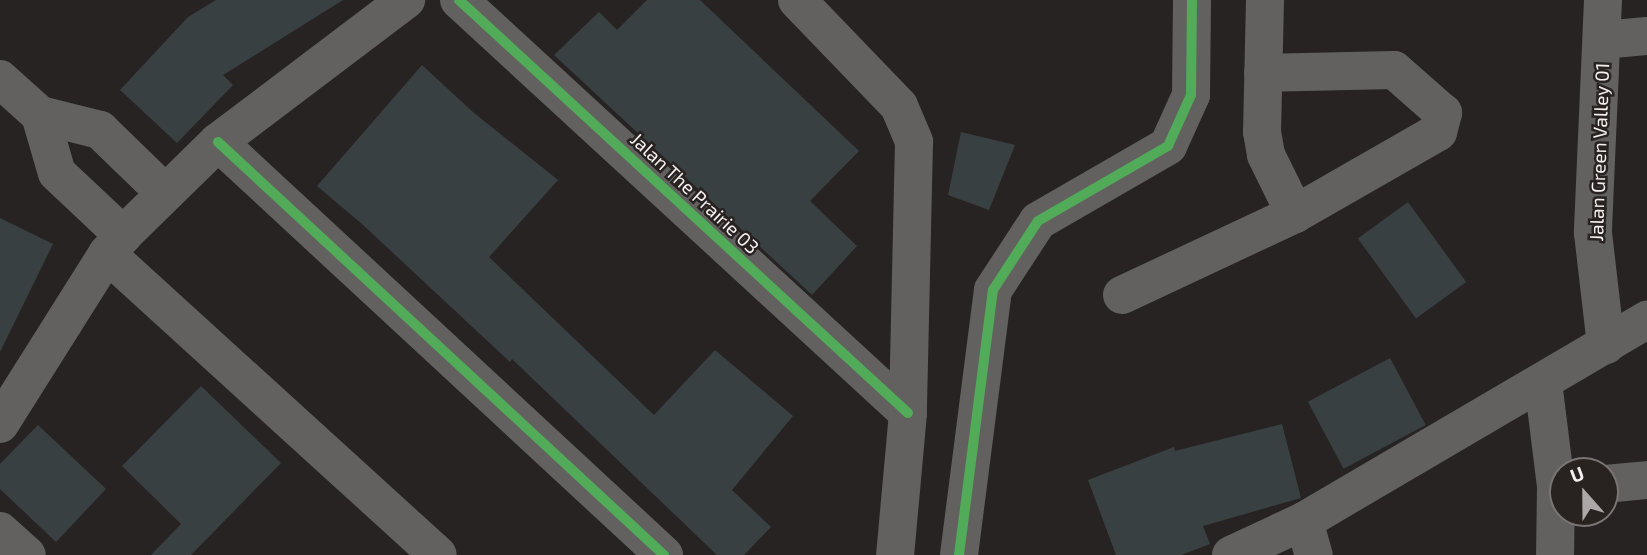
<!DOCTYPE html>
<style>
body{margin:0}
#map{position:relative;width:1647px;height:555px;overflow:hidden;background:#272322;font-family:"Exo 2",sans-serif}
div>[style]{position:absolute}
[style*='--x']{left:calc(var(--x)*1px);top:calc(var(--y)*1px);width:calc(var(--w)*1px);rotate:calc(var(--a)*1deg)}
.building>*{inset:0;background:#394042;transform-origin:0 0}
.minor>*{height:38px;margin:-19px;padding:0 19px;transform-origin:19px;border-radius:19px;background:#626160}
.cycleway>*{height:10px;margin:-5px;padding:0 5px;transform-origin:5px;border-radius:5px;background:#51ab58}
span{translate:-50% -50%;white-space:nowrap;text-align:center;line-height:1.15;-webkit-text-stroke:5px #282221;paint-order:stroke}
.street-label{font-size:19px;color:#f4f0ef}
.north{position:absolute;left:1549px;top:457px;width:70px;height:70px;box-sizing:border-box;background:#282221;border:2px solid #7a7473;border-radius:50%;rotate:339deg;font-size:19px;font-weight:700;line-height:28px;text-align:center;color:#f4f0ef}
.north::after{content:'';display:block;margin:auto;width:24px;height:32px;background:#aca8a7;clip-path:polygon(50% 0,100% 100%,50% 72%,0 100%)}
</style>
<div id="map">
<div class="building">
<div style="clip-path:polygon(216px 0,343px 0,223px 75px,233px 85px,177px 143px,120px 90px,188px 17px)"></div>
<div style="clip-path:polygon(647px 0,700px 0,859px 151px,810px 201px,857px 246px,812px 295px,554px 55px,599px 12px,617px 30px)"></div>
<div style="clip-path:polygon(422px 65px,474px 113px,558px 180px,489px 257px,654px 415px,715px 350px,793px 416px,732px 490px,771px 527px,744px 555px,717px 555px,512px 359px,510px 362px,362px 224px,317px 186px)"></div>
<div style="clip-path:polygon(961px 132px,1015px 145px,989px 210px,948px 195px)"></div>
<div style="left:1408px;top:202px;width:99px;height:62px;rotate:54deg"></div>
<div style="clip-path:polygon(0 218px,53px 244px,0 352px)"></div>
<div style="left:1390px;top:358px;width:76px;height:93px;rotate:62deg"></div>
<div style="clip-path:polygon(201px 386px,281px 463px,191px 555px,151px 555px,181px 524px,122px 466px)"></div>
<div style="clip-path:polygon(1282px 424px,1301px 498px,1203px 526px,1210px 544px,1181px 555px,1116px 555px,1088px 480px,1174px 447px,1175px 451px)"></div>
<div style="clip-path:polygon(38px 425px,106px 489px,56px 542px,0 489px,0 464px)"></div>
</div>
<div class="minor">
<div style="--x:459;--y:0;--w:610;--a:42.61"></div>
<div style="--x:797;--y:0;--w:147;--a:46.1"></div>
<div style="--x:899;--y:106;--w:39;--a:67"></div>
<div style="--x:914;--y:142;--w:271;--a:91.3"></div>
<div style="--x:908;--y:413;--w:143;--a:95.2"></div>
<div style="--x:1265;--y:0;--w:132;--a:91.3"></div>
<div style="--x:1262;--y:132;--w:23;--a:80"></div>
<div style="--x:1266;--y:155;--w:66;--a:63.8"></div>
<div style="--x:1603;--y:0;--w:233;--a:92.5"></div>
<div style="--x:1593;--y:233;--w:113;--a:83.4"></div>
<div style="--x:1603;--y:40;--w:44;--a:-5.2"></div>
<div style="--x:0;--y:79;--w:54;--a:42"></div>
<div style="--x:40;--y:115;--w:62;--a:14"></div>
<div style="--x:100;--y:130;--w:91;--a:44.1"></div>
<div style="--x:40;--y:115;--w:60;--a:73.7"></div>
<div style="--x:57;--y:173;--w:91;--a:43.2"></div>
<div style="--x:218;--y:142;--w:608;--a:42.8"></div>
<div style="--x:107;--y:254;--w:447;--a:42.3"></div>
<div style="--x:1122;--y:295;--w:191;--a:-25.1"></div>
<div style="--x:1295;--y:214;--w:165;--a:-29.8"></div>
<div style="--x:1438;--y:132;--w:20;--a:-75"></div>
<div style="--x:1443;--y:113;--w:65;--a:-138.7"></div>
<div style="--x:1394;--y:70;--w:131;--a:178.7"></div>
<div style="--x:1543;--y:382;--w:106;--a:82.9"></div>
<div style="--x:1556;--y:487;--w:68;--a:90.8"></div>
<div style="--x:0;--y:424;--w:201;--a:-57.8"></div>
<div style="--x:107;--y:254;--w:25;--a:-50"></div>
<div style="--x:123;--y:235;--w:133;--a:-44.4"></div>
<div style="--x:218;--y:142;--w:236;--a:-37.1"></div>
<div style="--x:1605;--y:484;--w:42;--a:-5.4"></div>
<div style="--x:1304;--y:521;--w:35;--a:74"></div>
<div style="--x:0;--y:531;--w:36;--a:42"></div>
<div style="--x:959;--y:555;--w:267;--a:-82.7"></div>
<div style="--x:993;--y:290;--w:82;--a:-56.9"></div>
<div style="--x:1038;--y:221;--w:150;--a:-30"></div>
<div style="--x:1168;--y:146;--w:56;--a:-65.7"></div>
<div style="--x:1191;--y:95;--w:95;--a:-89.4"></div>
<div style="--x:1231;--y:555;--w:81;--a:-25"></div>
<div style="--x:1304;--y:521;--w:398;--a:-30.4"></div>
</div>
<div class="cycleway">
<div style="--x:459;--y:0;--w:610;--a:42.61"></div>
<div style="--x:218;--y:142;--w:608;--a:42.8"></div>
<div style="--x:959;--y:555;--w:267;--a:-82.7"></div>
<div style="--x:993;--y:290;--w:82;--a:-56.9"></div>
<div style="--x:1038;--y:221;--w:150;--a:-30"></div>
<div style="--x:1168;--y:146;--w:56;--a:-65.7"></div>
<div style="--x:1191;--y:95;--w:95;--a:-89.4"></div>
</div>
<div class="street-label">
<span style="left:1599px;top:152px;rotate:-88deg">Jalan Green Valley 01</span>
<span style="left:695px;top:193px;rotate:43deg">Jalan The Prairie 03</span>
</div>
<div class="north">U</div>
</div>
